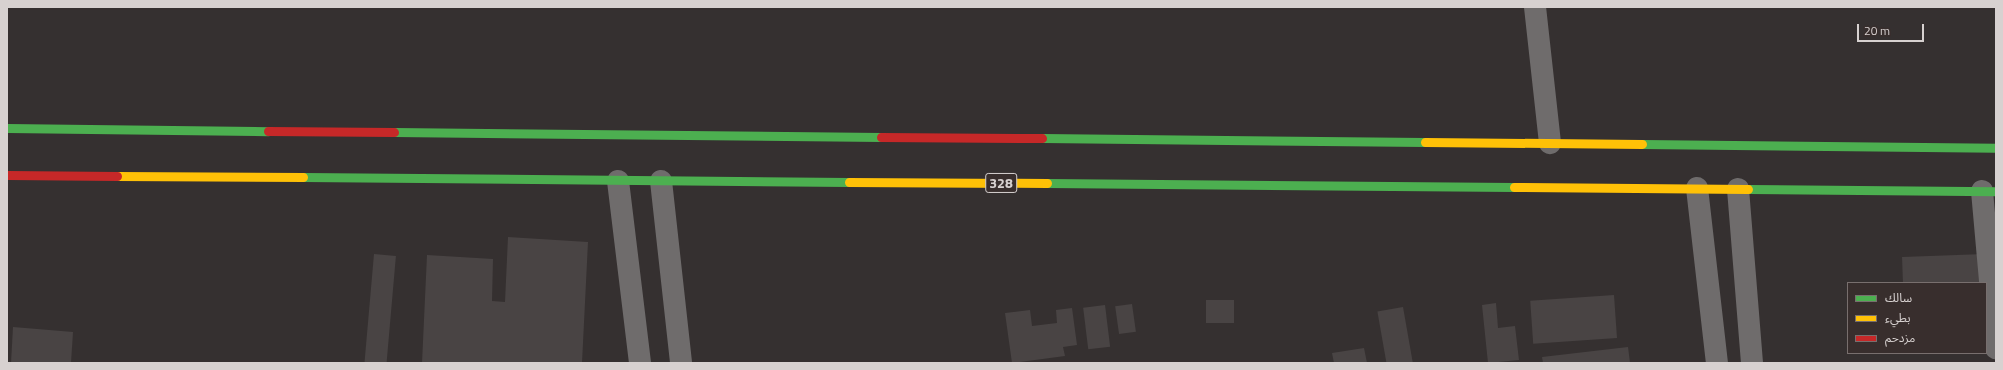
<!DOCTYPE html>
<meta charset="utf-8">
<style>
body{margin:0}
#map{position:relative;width:2003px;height:370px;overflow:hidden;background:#353030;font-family:"Titillium Web","Noto Sans Arabic",sans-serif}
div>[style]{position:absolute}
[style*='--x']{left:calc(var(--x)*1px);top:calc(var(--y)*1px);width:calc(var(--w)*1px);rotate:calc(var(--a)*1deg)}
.building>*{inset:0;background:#494444;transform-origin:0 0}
.street>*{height:22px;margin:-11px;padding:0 11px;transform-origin:11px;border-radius:11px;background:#6f6c6c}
.fast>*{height:9px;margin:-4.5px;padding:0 4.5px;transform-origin:4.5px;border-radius:4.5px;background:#4caf50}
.slow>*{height:9px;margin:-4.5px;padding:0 4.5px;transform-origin:4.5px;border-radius:4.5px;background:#ffc107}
.jam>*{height:9px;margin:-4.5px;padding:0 4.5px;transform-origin:4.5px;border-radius:4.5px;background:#c62828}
span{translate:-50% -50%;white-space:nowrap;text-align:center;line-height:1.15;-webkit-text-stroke:3.5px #382e2d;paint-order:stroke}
.shield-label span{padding:1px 3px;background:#382e2d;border:1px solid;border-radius:3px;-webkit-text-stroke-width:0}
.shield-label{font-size:14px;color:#d7d1d0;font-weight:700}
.frame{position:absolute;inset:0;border:8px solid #d7d1d0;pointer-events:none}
.legend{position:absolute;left:1847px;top:282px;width:140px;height:72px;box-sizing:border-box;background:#382e2d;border:1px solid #786f6e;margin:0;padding:5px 7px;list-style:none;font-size:12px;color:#d7d1d0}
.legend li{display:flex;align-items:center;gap:8px;height:20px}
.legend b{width:20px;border:1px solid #786f6e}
.scale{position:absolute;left:1857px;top:24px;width:67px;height:18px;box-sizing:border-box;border:2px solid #d7d1d0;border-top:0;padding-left:5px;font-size:12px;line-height:14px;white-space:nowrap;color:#d7d1d0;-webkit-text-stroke:3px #382e2d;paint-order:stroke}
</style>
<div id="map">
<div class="building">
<div style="clip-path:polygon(508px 237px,588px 242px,582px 363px,422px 363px,427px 255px,493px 259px,492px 301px,505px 302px)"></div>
<div style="left:374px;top:254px;width:22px;height:109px;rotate:5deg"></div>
<div style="left:1985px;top:254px;width:29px;height:83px;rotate:88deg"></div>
<div style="left:1614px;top:295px;width:43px;height:84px;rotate:86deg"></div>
<div style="left:1206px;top:300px;width:28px;height:23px"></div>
<div style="clip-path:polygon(1496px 303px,1498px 328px,1515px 326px,1519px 360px,1488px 363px,1482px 305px)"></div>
<div style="left:1132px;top:304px;width:28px;height:17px;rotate:82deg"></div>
<div style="left:1105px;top:305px;width:42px;height:22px;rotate:83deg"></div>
<div style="left:1403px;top:307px;width:57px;height:26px;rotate:80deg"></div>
<div style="clip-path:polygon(1072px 308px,1077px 345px,1063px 347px,1065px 356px,1012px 363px,1005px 313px,1030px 310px,1032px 326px,1057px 323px,1056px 310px)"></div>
<div style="clip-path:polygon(13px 327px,73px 332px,71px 363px,11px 363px)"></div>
<div style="clip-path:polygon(1628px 347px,1630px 363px,1543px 363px,1542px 357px)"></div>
<div style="clip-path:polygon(1364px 348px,1367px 363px,1334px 363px,1332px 353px)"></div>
</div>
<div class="street">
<div style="--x:1535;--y:7;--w:137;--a:83.7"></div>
<div style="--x:618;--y:181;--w:183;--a:83.1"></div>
<div style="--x:661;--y:181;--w:183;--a:83.7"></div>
<div style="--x:1697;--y:188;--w:176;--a:83.5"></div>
<div style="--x:1738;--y:189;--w:175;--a:85.4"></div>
<div style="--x:1982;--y:191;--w:158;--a:84.9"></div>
</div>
<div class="fast">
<div style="--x:7;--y:128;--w:261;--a:0.7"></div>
<div style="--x:394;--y:132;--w:487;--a:0.6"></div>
<div style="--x:1042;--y:138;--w:383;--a:0.6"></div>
<div style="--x:1642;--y:144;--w:354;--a:0.6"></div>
<div style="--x:303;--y:177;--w:546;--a:0.52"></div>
<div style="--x:1047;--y:183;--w:467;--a:0.5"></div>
<div style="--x:1748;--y:189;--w:248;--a:0.5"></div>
</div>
<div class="slow">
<div style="--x:1425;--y:142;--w:217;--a:0.5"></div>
<div style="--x:117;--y:176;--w:186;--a:0.3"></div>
<div style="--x:849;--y:182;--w:198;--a:0.3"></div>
<div style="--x:1514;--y:187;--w:234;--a:0.5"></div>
</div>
<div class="jam">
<div style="--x:268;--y:131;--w:126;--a:0.5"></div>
<div style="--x:881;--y:137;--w:161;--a:0.4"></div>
<div style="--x:7;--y:175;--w:110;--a:0.5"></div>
</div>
<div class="shield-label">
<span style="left:1001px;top:183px">328</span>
</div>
<div class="frame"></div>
<ul class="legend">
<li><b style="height:5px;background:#4caf50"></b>سالك</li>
<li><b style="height:5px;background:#ffc107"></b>بطيء</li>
<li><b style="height:5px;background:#c62828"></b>مزدحم</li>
</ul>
<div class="scale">20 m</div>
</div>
